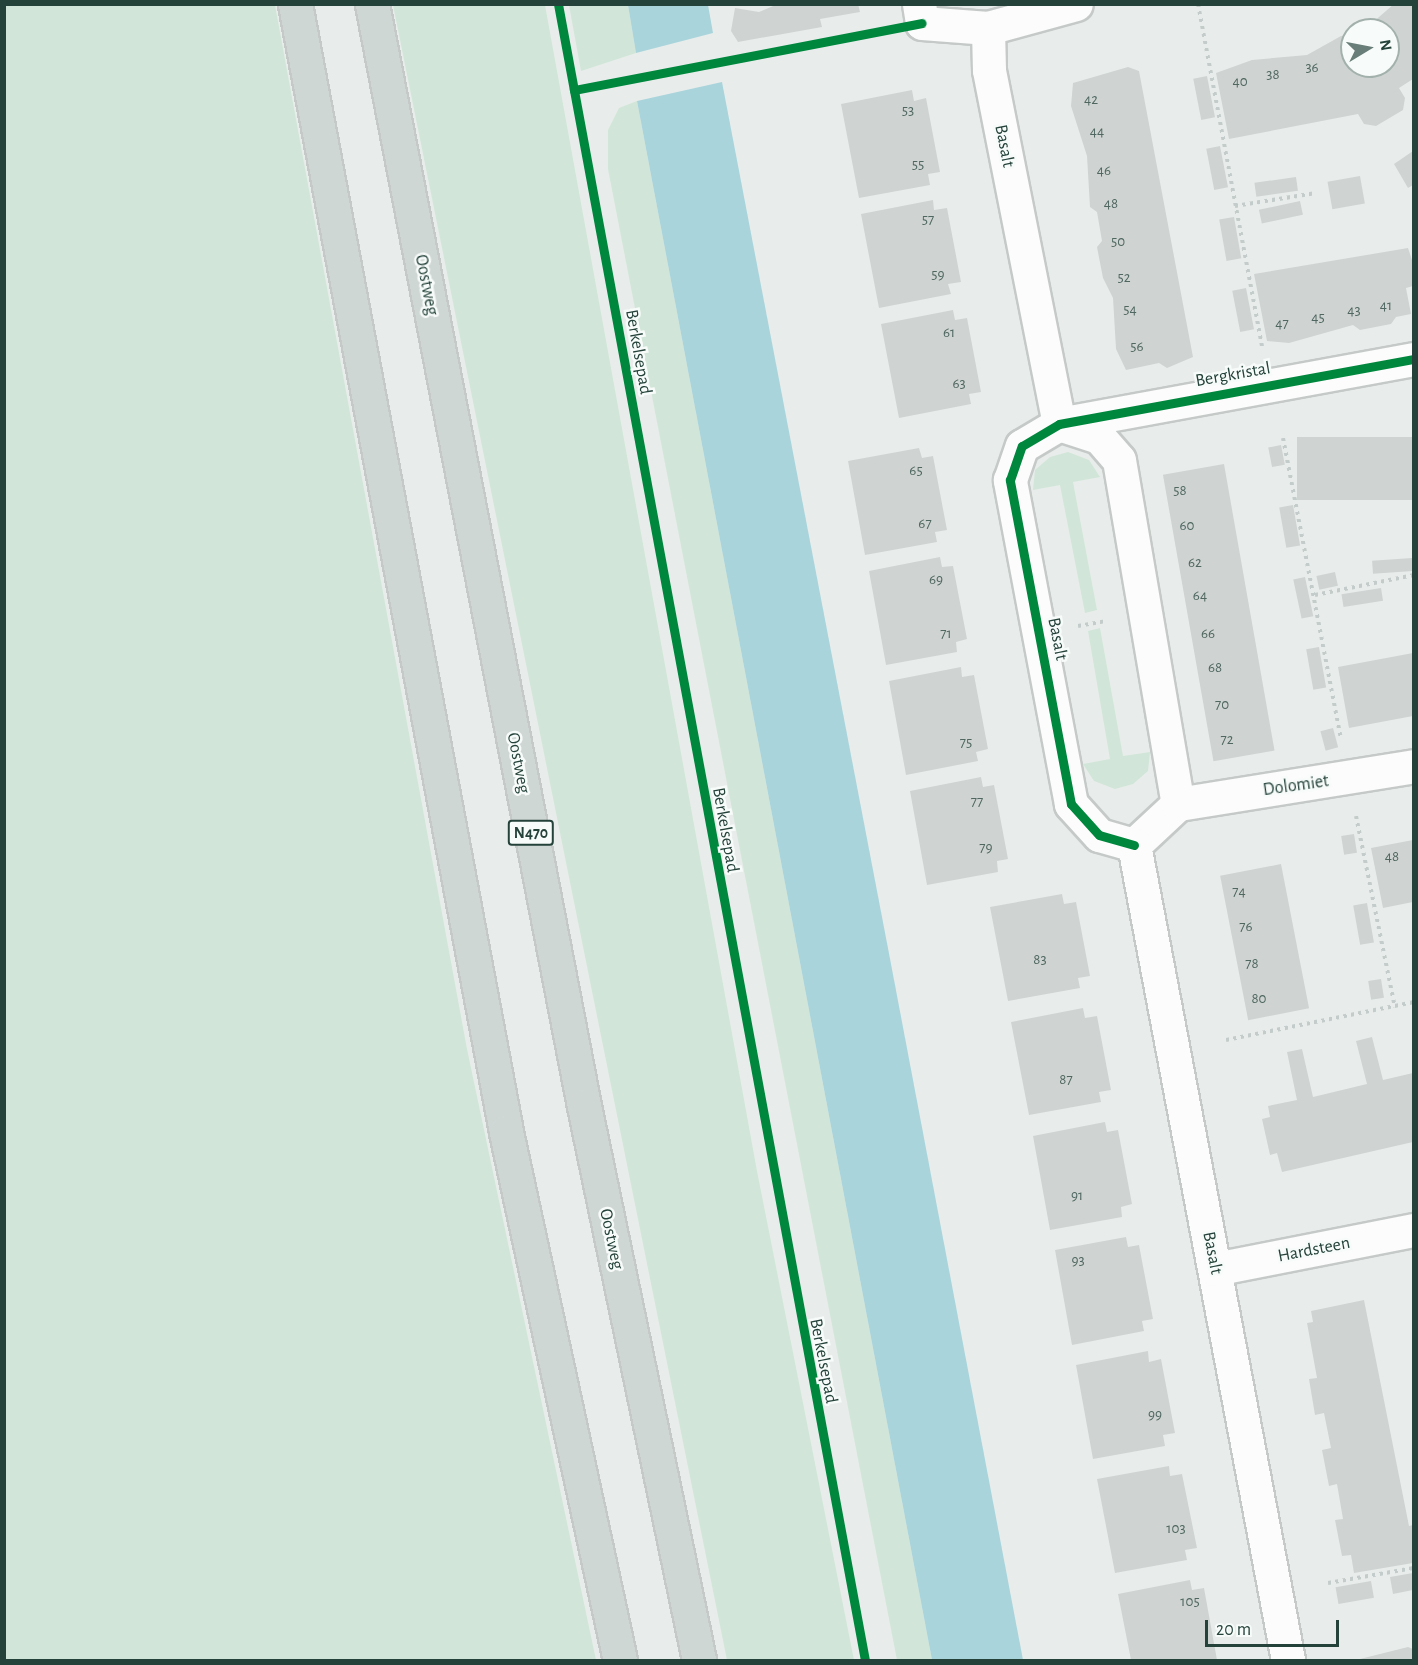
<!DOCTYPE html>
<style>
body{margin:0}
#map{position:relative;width:1418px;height:1665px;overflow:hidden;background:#e8edeb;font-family:"Alegreya Sans",sans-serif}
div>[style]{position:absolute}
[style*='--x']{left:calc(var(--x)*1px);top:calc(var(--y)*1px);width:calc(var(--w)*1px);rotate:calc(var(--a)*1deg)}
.green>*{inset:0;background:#d1e6d8}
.water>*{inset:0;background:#a9d4db}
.building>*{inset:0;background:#cfd4d2;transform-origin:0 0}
.path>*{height:4px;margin-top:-2px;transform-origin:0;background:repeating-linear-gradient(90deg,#c3ccca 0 3px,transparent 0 7.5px)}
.roads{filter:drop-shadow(2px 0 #c5cac8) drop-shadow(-2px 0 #c5cac8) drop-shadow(0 2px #c5cac8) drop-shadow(0 -2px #c5cac8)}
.minor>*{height:33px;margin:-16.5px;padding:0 16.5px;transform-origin:16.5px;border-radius:16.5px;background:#fcfcfc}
.major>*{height:33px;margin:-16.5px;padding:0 16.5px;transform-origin:16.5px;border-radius:16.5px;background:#cfd7d5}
.cycleway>*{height:9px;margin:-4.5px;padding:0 4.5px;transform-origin:4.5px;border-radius:4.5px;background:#00873e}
span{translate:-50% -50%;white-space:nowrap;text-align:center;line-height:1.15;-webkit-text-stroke:5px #f7fbf9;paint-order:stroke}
.number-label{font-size:15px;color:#506761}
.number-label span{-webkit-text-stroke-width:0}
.shield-label span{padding:2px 4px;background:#f7fbf9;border:2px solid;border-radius:4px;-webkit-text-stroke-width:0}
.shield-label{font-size:16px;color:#24423a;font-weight:700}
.street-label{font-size:18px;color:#24423a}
.frame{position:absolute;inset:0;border:6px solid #24423a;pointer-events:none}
.north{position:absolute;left:1340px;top:18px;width:60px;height:60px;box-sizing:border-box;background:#f7fbf9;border:2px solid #a3b1ad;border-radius:50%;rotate:80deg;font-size:16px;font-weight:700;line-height:24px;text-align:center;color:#24423a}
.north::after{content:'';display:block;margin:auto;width:21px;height:27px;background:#697e78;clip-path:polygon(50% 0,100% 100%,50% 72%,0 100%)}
.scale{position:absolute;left:1205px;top:1620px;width:134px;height:27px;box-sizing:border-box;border:3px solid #24423a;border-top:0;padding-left:8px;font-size:18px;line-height:21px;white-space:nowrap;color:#24423a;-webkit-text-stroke:4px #f7fbf9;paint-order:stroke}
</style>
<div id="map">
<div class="green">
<div style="clip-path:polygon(4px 5px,275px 5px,467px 1049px,596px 1660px,5px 1660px)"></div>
<div style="clip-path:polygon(393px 5px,545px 5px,757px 1171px,854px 1660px,727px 1660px)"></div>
<div style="clip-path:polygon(569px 5px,628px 5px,636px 53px,581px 71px)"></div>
<div style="clip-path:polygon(637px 101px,932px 1660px,897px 1660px,608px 169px,608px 130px,619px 108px)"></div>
<div style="clip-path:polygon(1068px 452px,1089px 460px,1100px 477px,1073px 482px,1097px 610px,1085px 613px,1060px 485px,1033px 490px,1035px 470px,1050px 457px)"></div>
<div style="clip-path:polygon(1100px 628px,1123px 756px,1150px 752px,1148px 771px,1133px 784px,1115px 789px,1094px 781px,1083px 764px,1110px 759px,1088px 631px)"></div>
</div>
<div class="water">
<div style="clip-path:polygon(628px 5px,708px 5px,713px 33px,636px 53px)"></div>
<div style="clip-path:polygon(722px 82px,891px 964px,1023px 1660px,932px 1660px,637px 101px)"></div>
</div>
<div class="building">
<div style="clip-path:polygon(778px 4px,858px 4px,860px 12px,820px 19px,822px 27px,738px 42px,731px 31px,735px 8px,759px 12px)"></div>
<div style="clip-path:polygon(1394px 4px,1413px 4px,1413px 79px,1399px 88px,1405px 98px,1403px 110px,1376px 126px,1364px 124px,1358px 114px,1229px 139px,1216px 73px,1252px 60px,1307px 55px,1341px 36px,1352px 37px,1352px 66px,1388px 66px,1388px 30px,1364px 30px)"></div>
<div style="clip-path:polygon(1128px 67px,1139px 71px,1193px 357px,1167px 368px,1159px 363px,1126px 370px,1116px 349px,1113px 298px,1103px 278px,1097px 247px,1102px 241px,1097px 212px,1090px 207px,1087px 156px,1071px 106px,1073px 83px)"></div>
<div style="left:1207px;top:76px;width:42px;height:14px;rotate:79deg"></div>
<div style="clip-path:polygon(912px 90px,914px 101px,926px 98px,940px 172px,928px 174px,930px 185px,859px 198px,841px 104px)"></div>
<div style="left:1220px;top:146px;width:42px;height:14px;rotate:79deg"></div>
<div style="clip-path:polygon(1413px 151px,1413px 185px,1408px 188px,1394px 164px)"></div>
<div style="left:1360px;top:176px;width:28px;height:33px;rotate:80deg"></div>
<div style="left:1296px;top:177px;width:14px;height:42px;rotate:82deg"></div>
<div style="clip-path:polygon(933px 200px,934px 210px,947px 208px,961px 282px,948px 284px,951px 294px,879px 308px,861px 214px)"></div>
<div style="left:1300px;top:201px;width:14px;height:42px;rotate:78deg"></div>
<div style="left:1234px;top:217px;width:42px;height:15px;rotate:80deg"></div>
<div style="clip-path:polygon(1408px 248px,1413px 263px,1413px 286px,1406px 288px,1411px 314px,1396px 317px,1391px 324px,1360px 330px,1353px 325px,1289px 343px,1267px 341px,1254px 274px)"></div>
<div style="left:1246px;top:288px;width:42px;height:14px;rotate:79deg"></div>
<div style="clip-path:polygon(953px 310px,955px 320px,967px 318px,981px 392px,969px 394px,971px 404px,899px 418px,881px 324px)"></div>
<div style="left:1413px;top:437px;width:63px;height:116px;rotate:90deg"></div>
<div style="left:1281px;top:445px;width:20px;height:13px;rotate:79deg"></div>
<div style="clip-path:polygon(919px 448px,922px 458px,933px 456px,947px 530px,935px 532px,937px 542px,865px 555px,848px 461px)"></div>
<div style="left:1224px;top:464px;width:291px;height:62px;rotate:80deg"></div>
<div style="left:1293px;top:505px;width:41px;height:14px;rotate:80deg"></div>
<div style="clip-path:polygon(940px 557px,942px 567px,953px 566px,967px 639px,956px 642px,957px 652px,886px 665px,869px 571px)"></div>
<div style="left:1412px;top:558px;width:13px;height:40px;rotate:86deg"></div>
<div style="left:1335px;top:572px;width:14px;height:19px;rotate:78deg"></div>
<div style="left:1305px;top:577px;width:40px;height:12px;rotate:78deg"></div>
<div style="left:1381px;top:588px;width:13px;height:40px;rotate:81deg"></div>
<div style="left:1319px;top:647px;width:41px;height:13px;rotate:80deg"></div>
<div style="clip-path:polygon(1413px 653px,1413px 716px,1349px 728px,1338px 667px)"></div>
<div style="clip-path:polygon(961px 667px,962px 677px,974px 675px,988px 749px,976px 752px,978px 761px,906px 775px,889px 681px)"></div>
<div style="left:1333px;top:728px;width:20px;height:13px;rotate:75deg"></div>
<div style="clip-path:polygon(981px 777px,983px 787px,994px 785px,1008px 859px,997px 861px,998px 872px,927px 885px,910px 791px)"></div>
<div style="left:1354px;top:834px;width:19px;height:13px;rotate:81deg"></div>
<div style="clip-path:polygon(1413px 840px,1413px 902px,1383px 908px,1371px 848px)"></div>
<div style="left:1281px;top:864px;width:147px;height:62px;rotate:79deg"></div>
<div style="clip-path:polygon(1062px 894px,1064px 904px,1076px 902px,1090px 976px,1078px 978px,1080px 988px,1008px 1001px,990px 907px)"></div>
<div style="left:1367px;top:903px;width:40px;height:14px;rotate:80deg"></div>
<div style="left:1381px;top:979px;width:19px;height:13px;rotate:81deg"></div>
<div style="clip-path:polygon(1083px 1008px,1085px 1018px,1097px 1016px,1111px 1090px,1099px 1092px,1101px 1102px,1029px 1115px,1011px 1022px)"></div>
<div style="clip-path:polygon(1372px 1037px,1383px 1080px,1413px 1073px,1413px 1142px,1282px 1172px,1277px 1153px,1270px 1155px,1262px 1119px,1270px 1117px,1268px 1106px,1297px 1100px,1287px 1052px,1302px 1049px,1313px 1097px,1367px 1084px,1356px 1041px)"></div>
<div style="clip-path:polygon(1105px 1122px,1107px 1132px,1118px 1130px,1132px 1204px,1121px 1207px,1122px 1217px,1050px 1230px,1033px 1136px)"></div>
<div style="clip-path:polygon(1126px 1237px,1128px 1247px,1139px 1245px,1153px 1319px,1142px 1321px,1144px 1331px,1072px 1345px,1055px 1250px)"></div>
<div style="clip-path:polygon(1364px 1300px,1409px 1526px,1413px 1525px,1413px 1563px,1354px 1573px,1351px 1555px,1342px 1556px,1335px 1520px,1343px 1519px,1337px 1484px,1329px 1486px,1322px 1450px,1331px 1448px,1324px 1413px,1315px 1415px,1309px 1379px,1317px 1378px,1307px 1323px,1313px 1322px,1311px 1311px)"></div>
<div style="clip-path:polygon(1148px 1351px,1149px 1362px,1161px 1359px,1175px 1433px,1163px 1435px,1165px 1446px,1093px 1459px,1076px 1365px)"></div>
<div style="clip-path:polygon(1169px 1466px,1170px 1476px,1182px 1474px,1197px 1548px,1185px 1550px,1187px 1560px,1115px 1573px,1097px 1479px)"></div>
<div style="clip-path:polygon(1413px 1573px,1413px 1590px,1393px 1594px,1390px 1577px)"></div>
<div style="clip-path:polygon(1190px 1580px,1192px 1590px,1204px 1588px,1217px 1660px,1131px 1660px,1118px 1594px)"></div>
<div style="left:1371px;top:1581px;width:17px;height:36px;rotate:80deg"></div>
<div style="clip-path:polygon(1408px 1647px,1413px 1649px,1413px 1660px,1356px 1660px)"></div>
</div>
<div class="path">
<div style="--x:1198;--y:4;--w:348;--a:79.4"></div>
<div style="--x:1235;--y:206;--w:82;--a:-9.1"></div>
<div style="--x:1283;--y:438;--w:306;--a:79.1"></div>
<div style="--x:1315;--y:595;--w:101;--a:-11.4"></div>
<div style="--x:1078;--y:626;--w:28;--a:-10"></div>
<div style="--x:1356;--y:816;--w:195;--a:78.5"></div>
<div style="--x:1226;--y:1040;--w:192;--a:-11.4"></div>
<div style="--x:1328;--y:1583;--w:87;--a:-9.9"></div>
</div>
<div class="roads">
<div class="minor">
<div style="--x:919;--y:4;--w:19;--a:81"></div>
<div style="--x:922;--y:23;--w:66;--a:4.3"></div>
<div style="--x:1059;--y:424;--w:361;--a:-101.2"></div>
<div style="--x:989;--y:70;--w:42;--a:-91.4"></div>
<div style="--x:988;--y:28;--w:91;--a:-15.3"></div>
<div style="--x:1059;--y:424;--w:42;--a:18"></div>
<div style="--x:1099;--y:437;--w:30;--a:49"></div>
<div style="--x:1119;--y:460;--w:349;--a:80.3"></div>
<div style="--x:1178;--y:804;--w:60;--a:137"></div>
<div style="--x:1178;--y:804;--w:239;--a:-9.1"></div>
<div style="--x:1134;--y:845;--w:36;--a:-164"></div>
<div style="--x:1099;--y:835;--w:42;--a:-132.1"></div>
<div style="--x:1071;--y:804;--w:330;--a:-100.7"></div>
<div style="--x:1010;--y:480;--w:36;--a:-71"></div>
<div style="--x:1022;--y:446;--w:43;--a:-30.7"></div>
<div style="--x:1059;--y:424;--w:361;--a:-10.4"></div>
<div style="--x:1134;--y:845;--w:829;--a:79.3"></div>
<div style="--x:1215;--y:1269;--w:203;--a:-11.1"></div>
</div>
<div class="major">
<div style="--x:295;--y:4;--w:1148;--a:79.4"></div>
<div style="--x:506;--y:1132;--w:540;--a:77.82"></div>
<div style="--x:372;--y:4;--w:1122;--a:79.11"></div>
<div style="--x:584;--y:1106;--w:566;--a:78.27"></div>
</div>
</div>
<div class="cycleway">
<div style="--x:558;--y:4;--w:1684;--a:79.5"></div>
<div style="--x:574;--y:90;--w:354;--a:-10.9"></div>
<div style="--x:1134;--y:845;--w:36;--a:-164"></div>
<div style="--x:1099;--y:835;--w:42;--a:-132.1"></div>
<div style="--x:1071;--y:804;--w:330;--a:-100.7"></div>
<div style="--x:1010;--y:480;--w:36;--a:-71"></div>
<div style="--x:1022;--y:446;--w:43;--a:-30.7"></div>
<div style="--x:1059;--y:424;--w:361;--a:-10.4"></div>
</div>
<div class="number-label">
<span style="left:1312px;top:68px">36</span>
<span style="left:1273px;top:75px">38</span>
<span style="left:1240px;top:82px">40</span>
<span style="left:1091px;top:100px">42</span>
<span style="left:908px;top:111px">53</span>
<span style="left:1097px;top:132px">44</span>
<span style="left:918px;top:165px">55</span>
<span style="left:1104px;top:171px">46</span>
<span style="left:1111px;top:204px">48</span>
<span style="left:928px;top:220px">57</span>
<span style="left:1118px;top:242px">50</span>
<span style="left:938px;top:275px">59</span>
<span style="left:1124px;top:278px">52</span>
<span style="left:1386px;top:306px">41</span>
<span style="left:1130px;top:310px">54</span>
<span style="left:1354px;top:311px">43</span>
<span style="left:1318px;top:318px">45</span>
<span style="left:1282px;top:324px">47</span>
<span style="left:949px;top:333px">61</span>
<span style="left:1137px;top:347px">56</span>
<span style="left:959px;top:384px">63</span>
<span style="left:916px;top:471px">65</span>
<span style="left:1180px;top:491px">58</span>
<span style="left:925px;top:524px">67</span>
<span style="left:1187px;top:526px">60</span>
<span style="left:1195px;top:563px">62</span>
<span style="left:936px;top:580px">69</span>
<span style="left:1200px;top:596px">64</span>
<span style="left:946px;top:634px">71</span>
<span style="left:1208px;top:634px">66</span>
<span style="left:1215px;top:668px">68</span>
<span style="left:1222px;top:705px">70</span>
<span style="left:1227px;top:740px">72</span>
<span style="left:966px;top:743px">75</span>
<span style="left:977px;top:802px">77</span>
<span style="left:986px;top:848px">79</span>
<span style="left:1392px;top:857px">48</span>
<span style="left:1239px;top:892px">74</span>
<span style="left:1246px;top:927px">76</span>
<span style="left:1040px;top:960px">83</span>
<span style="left:1252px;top:964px">78</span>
<span style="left:1259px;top:999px">80</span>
<span style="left:1066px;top:1080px">87</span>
<span style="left:1077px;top:1196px">91</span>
<span style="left:1078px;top:1261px">93</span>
<span style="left:1155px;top:1415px">99</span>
<span style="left:1176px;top:1529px">103</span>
<span style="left:1190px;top:1602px">105</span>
</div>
<div class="shield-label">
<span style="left:531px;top:833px">N470</span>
</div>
<div class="street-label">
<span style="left:1004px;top:146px;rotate:79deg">Basalt</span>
<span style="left:426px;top:285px;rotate:79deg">Oostweg</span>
<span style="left:638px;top:352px;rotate:80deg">Berkelsepad</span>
<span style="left:1233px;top:375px;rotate:-10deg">Bergkristal</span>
<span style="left:1057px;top:639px;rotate:79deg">Basalt</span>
<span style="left:518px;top:763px;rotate:79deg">Oostweg</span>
<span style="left:1296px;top:786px;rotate:-8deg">Dolomiet</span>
<span style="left:725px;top:830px;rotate:80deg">Berkelsepad</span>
<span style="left:611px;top:1239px;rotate:78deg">Oostweg</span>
<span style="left:1314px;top:1250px;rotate:-11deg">Hardsteen</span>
<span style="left:1212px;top:1253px;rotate:79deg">Basalt</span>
<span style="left:823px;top:1361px;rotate:79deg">Berkelsepad</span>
</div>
<div class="frame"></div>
<div class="north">N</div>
<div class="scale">20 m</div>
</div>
